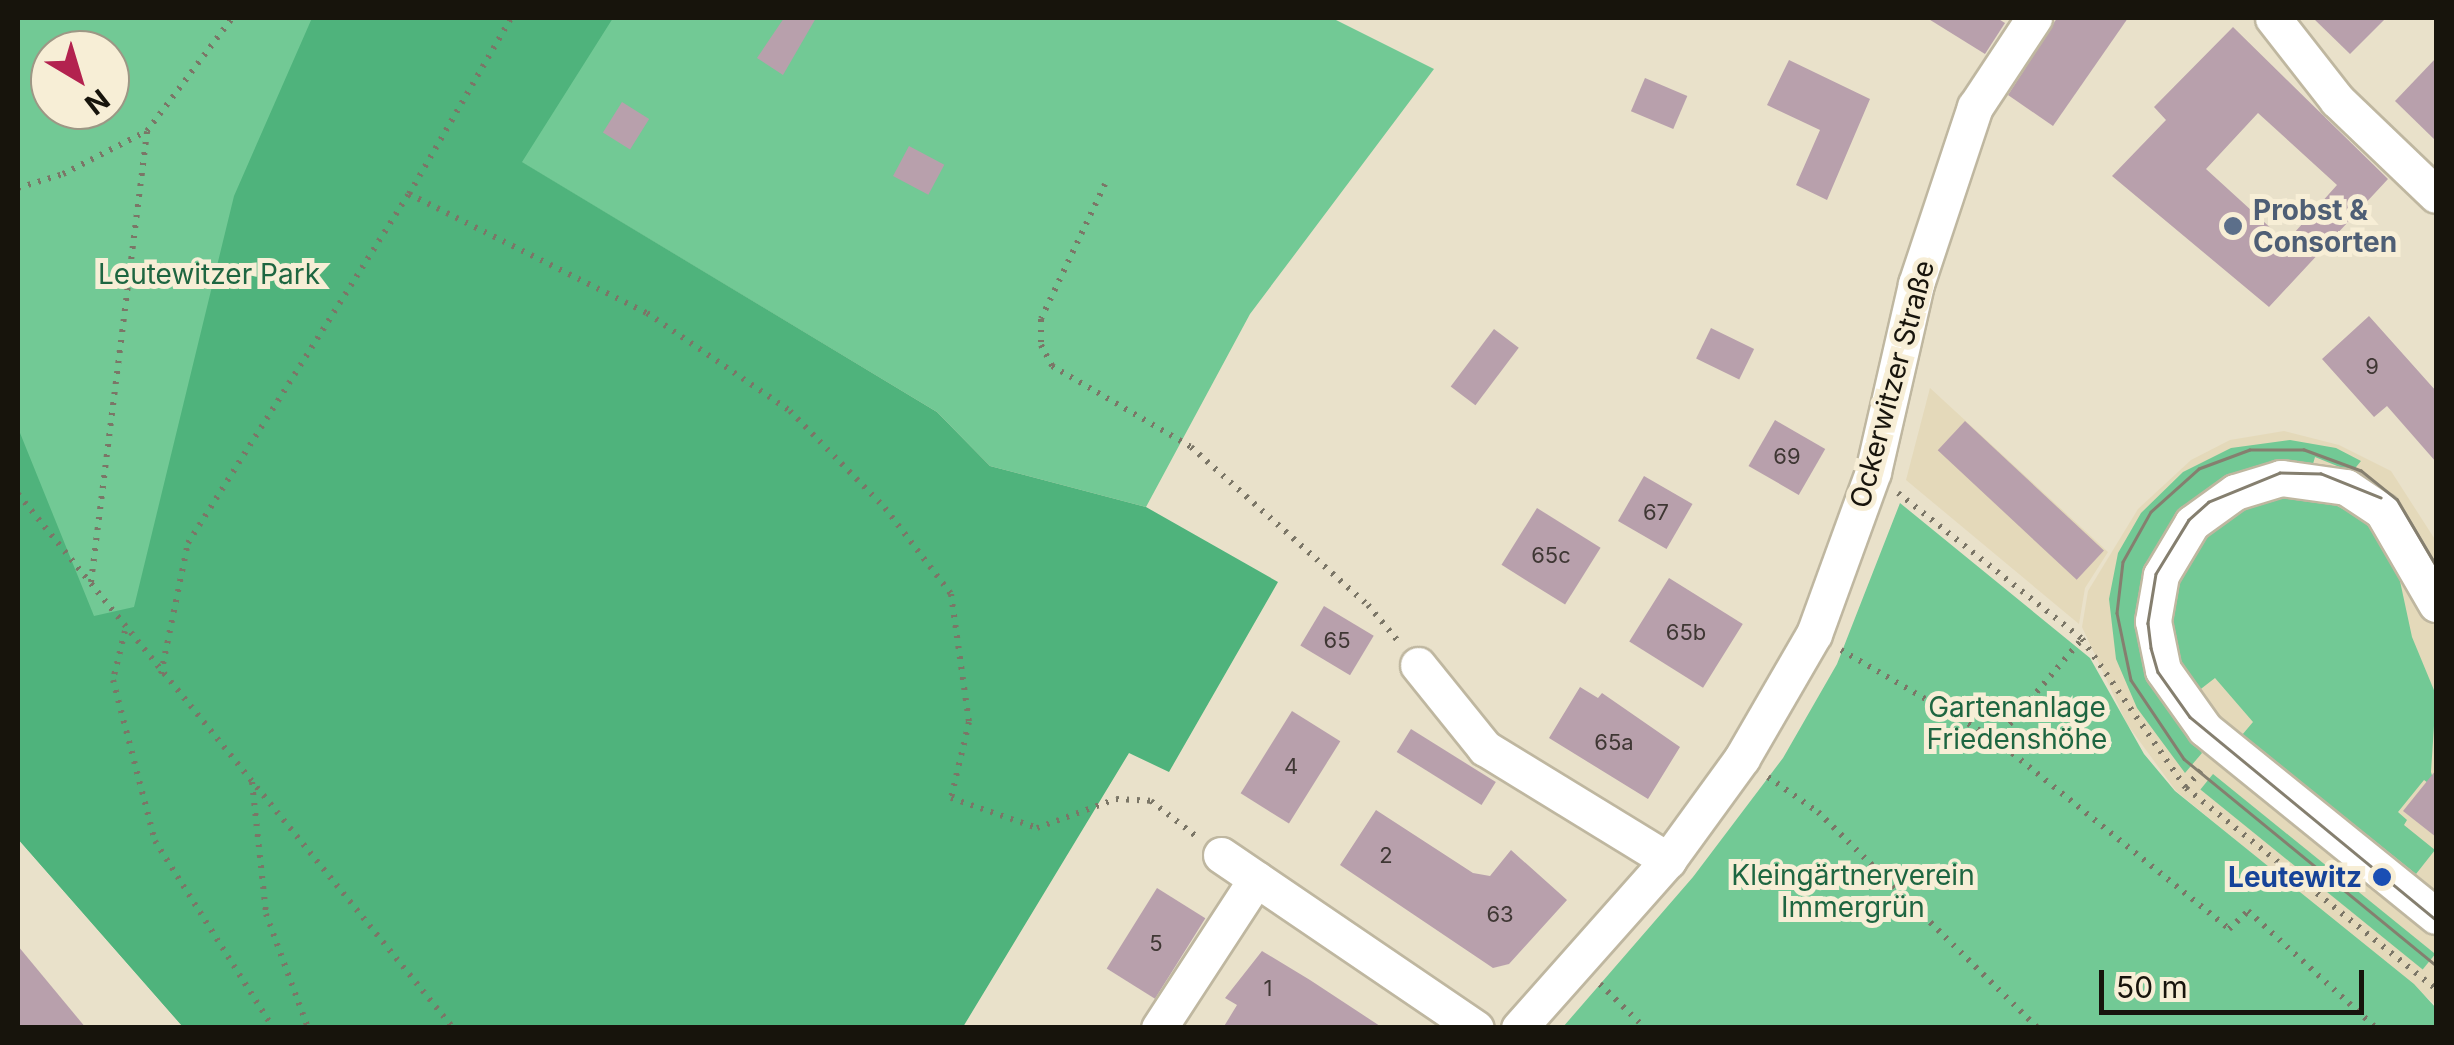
<!DOCTYPE html>
<meta charset="utf-8">
<style>
body{margin:0}
#map{position:relative;width:2454px;height:1045px;overflow:hidden;background:#e9e1ca;font-family:Inter,sans-serif}
div>[style]{position:absolute}
[style*='--x']{left:calc(var(--x)*1px);top:calc(var(--y)*1px);width:calc(var(--w)*1px);rotate:calc(var(--a)*1deg)}
.built>*{inset:0;background:#e4d9ba}
.green>*{inset:0;background:#72c995;transform-origin:0 0}
.forest>*{inset:0;background:#4fb37c}
.building>*{inset:0;background:#b8a0ac;transform-origin:0 0}
.path>*{height:6px;margin-top:-3px;transform-origin:0;background:repeating-linear-gradient(90deg,#7b7667 0 2.5px,transparent 0 10.5px)}
.roads{filter:drop-shadow(2px 0 #bfb7a0) drop-shadow(-2px 0 #bfb7a0) drop-shadow(0 2px #bfb7a0) drop-shadow(0 -2px #bfb7a0)}
.minor>*{height:35px;margin:-17.5px;padding:0 17.5px;transform-origin:17.5px;border-radius:17.5px;background:#fff}
.tram>*{height:2.5px;margin:-1.25px;padding:0 1.25px;transform-origin:1.25px;border-radius:1.25px;background:#857f6f}
.dots>*{width:28px;height:28px;translate:-50% -50%;box-sizing:border-box;border:5px solid #f7eed6;border-radius:50%}
span{translate:-50% -50%;white-space:nowrap;text-align:center;line-height:1.15;-webkit-text-stroke:10px #f7eed6;paint-order:stroke}
.number-label{font-size:22px;color:#3f3734}
.number-label span{-webkit-text-stroke-width:0}
.service-label{font-size:28px;color:#4e5e75;font-weight:700}
.left{translate:0 -50%;text-align:left}
.park-label{font-size:28px;color:#1e6641}
.street-label{font-size:28px;color:#17140c}
.transit-label{font-size:28px;color:#164399;font-weight:700}
.right{translate:-100% -50%;text-align:right}
.frame{position:absolute;inset:0;border:20px solid #17140c;pointer-events:none}
.north{position:absolute;left:30px;top:30px;width:100px;height:100px;box-sizing:border-box;background:#f7eed6;border:2px solid #9d9785;border-radius:50%;rotate:142deg;font-size:28px;font-weight:700;line-height:40px;text-align:center;color:#17140c}
.north::after{content:'';display:block;margin:auto;width:35px;height:45px;background:#b3224f;clip-path:polygon(50% 0,100% 100%,50% 72%,0 100%)}
.scale{position:absolute;left:2099px;top:970px;width:265px;height:45px;box-sizing:border-box;border:5px solid #17140c;border-top:0;padding-left:12px;font-size:30px;line-height:35px;white-space:nowrap;color:#17140c;-webkit-text-stroke:8px #f7eed6;paint-order:stroke}
</style>
<div id="map">
<div class="built">
<div style="clip-path:polygon(1930px 388px,2108px 552px,2085px 588px,2079px 624px,1906px 480px)"></div>
<div style="clip-path:polygon(2284px 431px,2339px 445px,2391px 471px,2436px 541px,2436px 1005px,2176px 791px,2127px 724px,2082px 627px,2088px 591px,2138px 509px,2191px 460px,2230px 440px)"></div>
</div>
<div class="green">
<div style="clip-path:polygon(evenodd,18px 18px,1332px 18px,1434px 69px,1250px 314px,1146px 507px,990px 466px,937px 412px,521px 162px,184px 1028px,18px 839px,18px 18px,50px 50px,110px 50px,110px 110px,50px 110px,50px 50px)"></div>
<div style="clip-path:polygon(2290px 440px,2336px 448px,2361px 461px,2352px 472px,2315px 457px,2313px 464px,2271px 463px,2187px 508px,2155px 689px,2202px 753px,2185px 773px,2137px 708px,2116px 659px,2109px 599px,2118px 553px,2141px 513px,2183px 472px,2231px 448px)"></div>
<div style="clip-path:polygon(2285px 493px,2320px 497px,2364px 520px,2397px 567px,2412px 637px,2436px 695px,2431px 772px,2436px 789px,2424px 780px,2398px 812px,2407px 820px,2404px 825px,2435px 850px,2416px 874px,2242px 735px,2253px 722px,2215px 678px,2193px 695px,2169px 641px,2168px 598px,2207px 529px,2225px 514px)"></div>
<div style="clip-path:polygon(1900px 503px,2090px 658px,2144px 754px,2175px 791px,2414px 984px,2436px 1008px,2436px 1027px,1563px 1027px,1693px 877px,1783px 758px,1837px 664px)"></div>
<div style="left:2213px;top:774px;width:286px;height:20px;rotate:39deg"></div>
</div>
<div class="forest">
<div style="clip-path:polygon(312px 18px,613px 18px,522px 162px,937px 412px,990px 466px,1146px 507px,1278px 582px,1169px 772px,1129px 753px,963px 1027px,183px 1027px,18px 839px,18px 428px,94px 616px,134px 607px,234px 196px)"></div>
</div>
<div class="building">
<div style="clip-path:polygon(784px 18px,816px 18px,783px 75px,757px 58px)"></div>
<div style="clip-path:polygon(1927px 18px,1997px 18px,2005px 23px,1985px 54px)"></div>
<div style="clip-path:polygon(2057px 18px,2128px 18px,2053px 126px,2008px 95px)"></div>
<div style="clip-path:polygon(2313px 18px,2386px 18px,2350px 54px)"></div>
<div style="clip-path:polygon(evenodd,2233px 27px,2388px 179px,2269px 307px,2112px 176px,2166px 120px,2154px 107px,2233px 27px,2258px 113px,2337px 185px,2286px 242px,2206px 169px,2258px 113px)"></div>
<div style="clip-path:polygon(2436px 58px,2436px 141px,2395px 101px)"></div>
<div style="clip-path:polygon(1789px 60px,1870px 99px,1827px 200px,1796px 185px,1820px 130px,1767px 105px)"></div>
<div style="left:1645px;top:78px;width:46px;height:36px;rotate:23deg"></div>
<div style="left:622px;top:102px;width:32px;height:36px;rotate:32deg"></div>
<div style="left:909px;top:146px;width:40px;height:34px;rotate:28deg"></div>
<div style="clip-path:polygon(2369px 316px,2436px 391px,2436px 462px,2387px 406px,2374px 417px,2322px 359px)"></div>
<div style="left:1711px;top:328px;width:48px;height:34px;rotate:26deg"></div>
<div style="left:1494px;top:329px;width:31px;height:72px;rotate:37deg"></div>
<div style="left:1775px;top:420px;width:58px;height:53px;rotate:30deg"></div>
<div style="left:1965px;top:421px;width:190px;height:40px;rotate:43deg"></div>
<div style="left:1644px;top:476px;width:56px;height:52px;rotate:30deg"></div>
<div style="left:1537px;top:508px;width:75px;height:67px;rotate:32deg"></div>
<div style="left:1669px;top:578px;width:87px;height:75px;rotate:32deg"></div>
<div style="left:1324px;top:606px;width:58px;height:46px;rotate:31deg"></div>
<div style="clip-path:polygon(1580px 687px,1598px 698px,1602px 693px,1680px 747px,1648px 799px,1549px 738px)"></div>
<div style="left:1292px;top:711px;width:57px;height:97px;rotate:32deg"></div>
<div style="left:1411px;top:729px;width:100px;height:27px;rotate:32deg"></div>
<div style="clip-path:polygon(2436px 770px,2436px 837px,2403px 811px)"></div>
<div style="clip-path:polygon(1376px 810px,1473px 873px,1490px 876px,1511px 850px,1567px 900px,1509px 964px,1493px 968px,1340px 865px)"></div>
<div style="left:1157px;top:888px;width:57px;height:95px;rotate:32deg"></div>
<div style="clip-path:polygon(18px 946px,86px 1028px,18px 1028px)"></div>
<div style="clip-path:polygon(1262px 951px,1310px 980px,1383px 1028px,1223px 1028px,1237px 1005px,1225px 998px)"></div>
</div>
<div class="path">
<div style="--x:1105;--y:184;--w:149;--a:115.4"></div>
<div style="--x:1041;--y:319;--w:26;--a:90"></div>
<div style="--x:1041;--y:345;--w:24;--a:62"></div>
<div style="--x:1052;--y:366;--w:161;--a:30.2"></div>
<div style="--x:1191;--y:447;--w:237;--a:41.8"></div>
<div style="--x:1368;--y:605;--w:47;--a:50.2"></div>
<div style="--x:18;--y:188;--w:47;--a:-17.3"></div>
<div style="--x:63;--y:174;--w:94;--a:-27.1"></div>
<div style="--x:147;--y:131;--w:141;--a:-53"></div>
<div style="--x:409;--y:194;--w:266;--a:26.6"></div>
<div style="--x:647;--y:313;--w:173;--a:34.4"></div>
<div style="--x:790;--y:411;--w:136;--a:45.6"></div>
<div style="--x:885;--y:508;--w:108;--a:52.5"></div>
<div style="--x:951;--y:594;--w:129;--a:82"></div>
<div style="--x:969;--y:722;--w:78;--a:103.3"></div>
<div style="--x:951;--y:798;--w:91;--a:19.2"></div>
<div style="--x:1037;--y:828;--w:84;--a:-20.2"></div>
<div style="--x:1116;--y:799;--w:35;--a:3"></div>
<div style="--x:1151;--y:801;--w:57;--a:37.9"></div>
<div style="--x:1898;--y:493;--w:235;--a:38.4"></div>
<div style="--x:2082;--y:639;--w:182;--a:55.1"></div>
<div style="--x:2186;--y:788;--w:321;--a:38.8"></div>
<div style="--x:18;--y:494;--w:689;--a:50.83"></div>
<div style="--x:91;--y:582;--w:454;--a:-82.9"></div>
<div style="--x:125;--y:631;--w:50;--a:103.8"></div>
<div style="--x:113;--y:680;--w:166;--a:75.4"></div>
<div style="--x:155;--y:841;--w:221;--a:57.7"></div>
<div style="--x:1841;--y:650;--w:179;--a:30.1"></div>
<div style="--x:1996;--y:740;--w:300;--a:39"></div>
<div style="--x:2229;--y:929;--w:26;--a:-43"></div>
<div style="--x:2248;--y:911;--w:173;--a:42.4"></div>
<div style="--x:161;--y:674;--w:134;--a:-78.4"></div>
<div style="--x:188;--y:543;--w:413;--a:-57.7"></div>
<div style="--x:409;--y:194;--w:203;--a:-59.9"></div>
<div style="--x:1996;--y:740;--w:133;--a:-49.6"></div>
<div style="--x:1768;--y:777;--w:61;--a:35"></div>
<div style="--x:1818;--y:812;--w:308;--a:44.5"></div>
<div style="--x:252;--y:782;--w:133;--a:83.9"></div>
<div style="--x:266;--y:914;--w:121;--a:69.8"></div>
<div style="--x:2186;--y:788;--w:23;--a:-50"></div>
<div style="--x:1600;--y:984;--w:63;--a:44.4"></div>
</div>
<div class="roads">
<div class="minor">
<div style="--x:2273;--y:18;--w:104;--a:52"></div>
<div style="--x:2337;--y:100;--w:137;--a:43.8"></div>
<div style="--x:2436;--y:604;--w:108;--a:-120.1"></div>
<div style="--x:2382;--y:511;--w:43;--a:-146.3"></div>
<div style="--x:2346;--y:487;--w:66;--a:-172.1"></div>
<div style="--x:2281;--y:478;--w:48;--a:163.1"></div>
<div style="--x:2235;--y:492;--w:53;--a:144.2"></div>
<div style="--x:2192;--y:523;--w:61;--a:120.8"></div>
<div style="--x:2161;--y:575;--w:47;--a:99.9"></div>
<div style="--x:2153;--y:621;--w:50;--a:78.5"></div>
<div style="--x:2163;--y:670;--w:72;--a:54.6"></div>
<div style="--x:2205;--y:729;--w:297;--a:39"></div>
<div style="--x:1418;--y:665;--w:107;--a:51.1"></div>
<div style="--x:1485;--y:748;--w:215;--a:31.5"></div>
<div style="--x:1221;--y:855;--w:308;--a:34.2"></div>
<div style="--x:1159;--y:1028;--w:178;--a:-56.9"></div>
<div style="--x:1519;--y:1028;--w:225;--a:-48.4"></div>
<div style="--x:1668;--y:860;--w:126;--a:-54"></div>
<div style="--x:1742;--y:758;--w:143;--a:-59.9"></div>
<div style="--x:1814;--y:634;--w:172;--a:-70"></div>
<div style="--x:1873;--y:472;--w:193;--a:-77.1"></div>
<div style="--x:1916;--y:284;--w:187;--a:-71.6"></div>
<div style="--x:1975;--y:107;--w:107;--a:-56.5"></div>
</div>
</div>
<div class="tram">
<div style="--x:2381;--y:498;--w:65;--a:-158.2"></div>
<div style="--x:2321;--y:474;--w:41;--a:-178.6"></div>
<div style="--x:2280;--y:473;--w:77;--a:157.8"></div>
<div style="--x:2209;--y:502;--w:27;--a:138"></div>
<div style="--x:2189;--y:520;--w:63;--a:121.4"></div>
<div style="--x:2156;--y:574;--w:50;--a:99.3"></div>
<div style="--x:2148;--y:623;--w:25;--a:83"></div>
<div style="--x:2151;--y:648;--w:25;--a:74"></div>
<div style="--x:2158;--y:672;--w:55;--a:54.6"></div>
<div style="--x:2190;--y:717;--w:319;--a:39.5"></div>
<div style="--x:2436;--y:566;--w:77;--a:-120.6"></div>
<div style="--x:2397;--y:500;--w:46;--a:-141.1"></div>
<div style="--x:2361;--y:471;--w:61;--a:-159.8"></div>
<div style="--x:2304;--y:450;--w:54;--a:180"></div>
<div style="--x:2250;--y:450;--w:54;--a:159.6"></div>
<div style="--x:2199;--y:469;--w:64;--a:138.1"></div>
<div style="--x:2151;--y:512;--w:57;--a:119.2"></div>
<div style="--x:2123;--y:562;--w:51;--a:96.7"></div>
<div style="--x:2117;--y:613;--w:68;--a:78.2"></div>
<div style="--x:2131;--y:680;--w:95;--a:56.1"></div>
<div style="--x:2184;--y:759;--w:325;--a:39.3"></div>
</div>
<div class="dots">
<div style="left:2233px;top:226px;background:#5c6f8a"></div>
<div style="left:2382px;top:877px;background:#1a4fb4"></div>
</div>
<div class="number-label">
<span style="left:2372px;top:367px">9</span>
<span style="left:1787px;top:457px">69</span>
<span style="left:1656px;top:513px">67</span>
<span style="left:1551px;top:556px">65c</span>
<span style="left:1686px;top:633px">65b</span>
<span style="left:1337px;top:641px">65</span>
<span style="left:1614px;top:743px">65a</span>
<span style="left:1291px;top:767px">4</span>
<span style="left:1386px;top:856px">2</span>
<span style="left:1500px;top:915px">63</span>
<span style="left:1156px;top:944px">5</span>
<span style="left:1268px;top:989px">1</span>
</div>
<div class="service-label">
<span class="left" style="left:2253px;top:226px">Probst &amp;<br>Consorten</span>
</div>
<div class="park-label">
<span style="left:209px;top:274px">Leutewitzer Park</span>
<span style="left:2017px;top:723px">Gartenanlage<br>Friedenshöhe</span>
<span style="left:1853px;top:891px">Kleingärtnerverein<br>Immergrün</span>
</div>
<div class="street-label">
<span style="left:1892px;top:384px;rotate:-75deg">Ockerwitzer Straße</span>
</div>
<div class="transit-label">
<span class="right" style="left:2362px;top:877px">Leutewitz</span>
</div>
<div class="frame"></div>
<div class="north">N</div>
<div class="scale">50 m</div>
</div>
